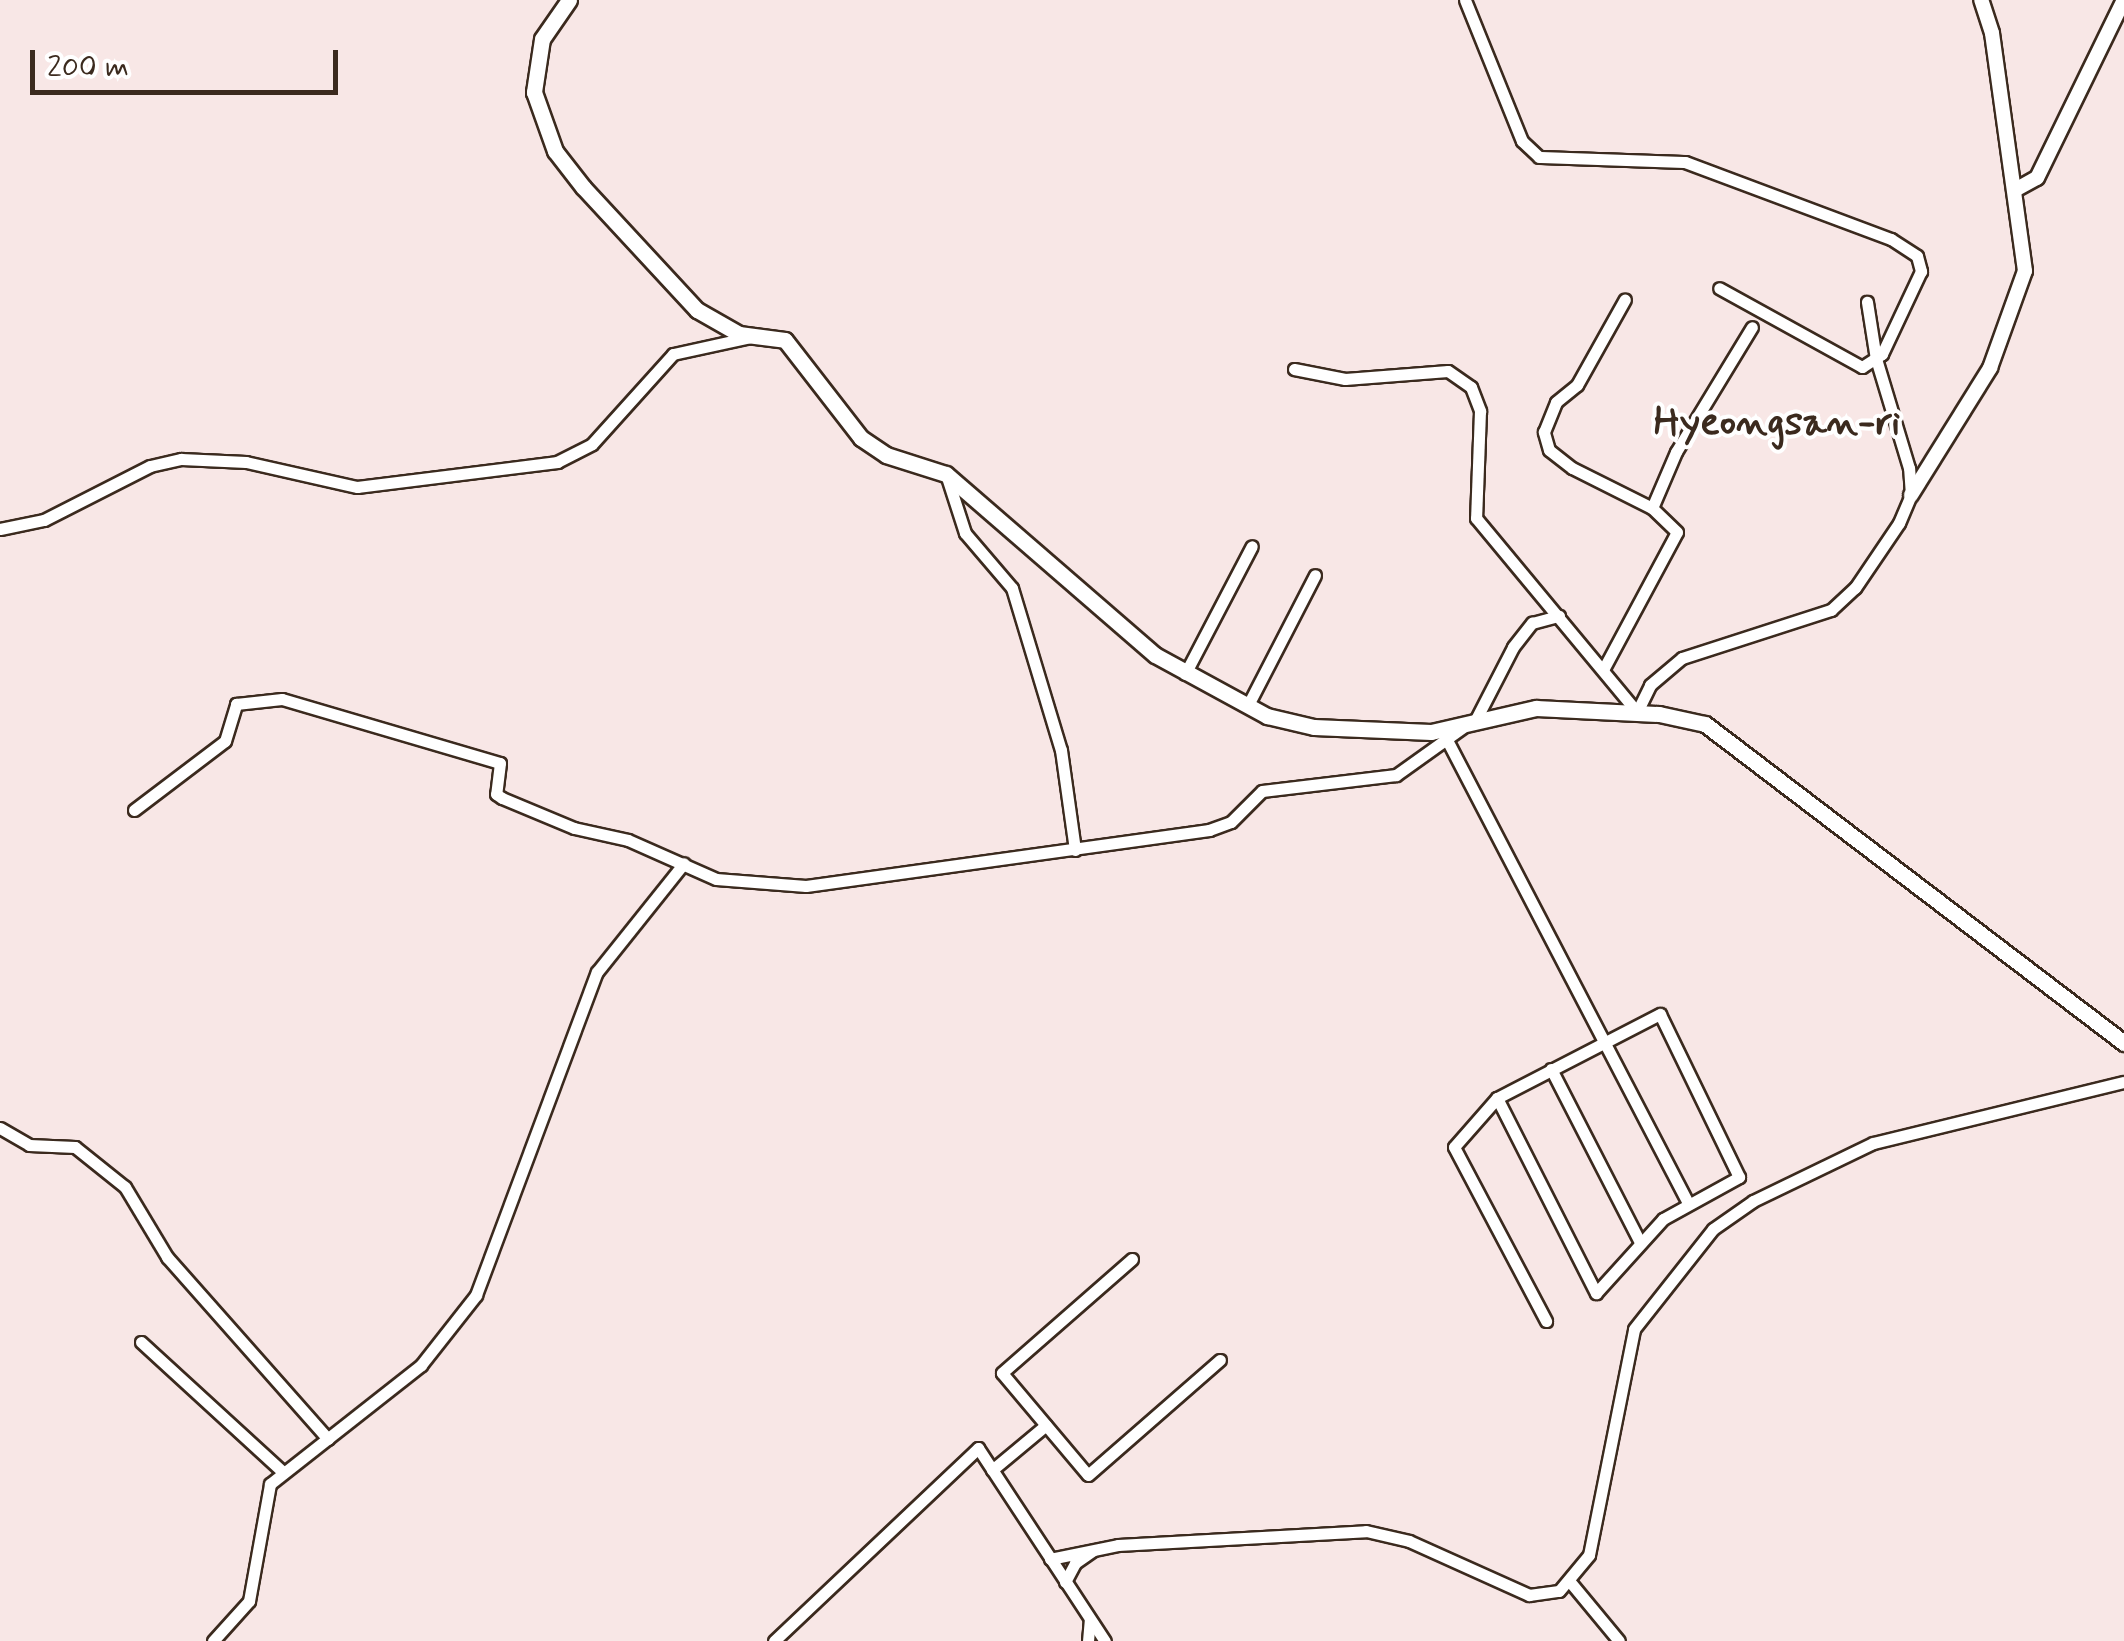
<!DOCTYPE html>
<style>
body{margin:0}
#map{position:relative;width:2124px;height:1641px;overflow:hidden;background:#f8e7e6;font-family:Mynerve,sans-serif}
div>[style]{position:absolute}
[style*='--x']{left:calc(var(--x)*1px);top:calc(var(--y)*1px);width:calc(var(--w)*1px);rotate:calc(var(--a)*1deg)}
.roads{filter:drop-shadow(2px 0 #3b2a1e) drop-shadow(-2px 0 #3b2a1e) drop-shadow(0 2px #3b2a1e) drop-shadow(0 -2px #3b2a1e)}
.minor>*{height:11px;margin:-5.5px;padding:0 5.5px;transform-origin:5.5px;border-radius:5.5px;background:#fff}
.tertiary>*{height:14px;margin:-7px;padding:0 7px;transform-origin:7px;border-radius:7px;background:#fff}
.secondary>*{height:15px;margin:-7.5px;padding:0 7.5px;transform-origin:7.5px;border-radius:7.5px;background:#fff}
span{translate:-50% -50%;white-space:nowrap;text-align:center;line-height:1.15;-webkit-text-stroke:8px #fff;paint-order:stroke}
.quarter-label{font-size:40px;color:#3b2a1e;font-weight:700}
.scale{position:absolute;left:30px;top:50px;width:308px;height:45px;box-sizing:border-box;border:5px solid #3b2a1e;border-top:0;padding-left:12px;font-size:30px;line-height:35px;white-space:nowrap;color:#3b2a1e;-webkit-text-stroke:8px #fff;paint-order:stroke}
</style>
<div id="map">
<div class="roads">
<div class="minor">
<div style="--x:1465;--y:0;--w:152;--a:68"></div>
<div style="--x:1522;--y:141;--w:23;--a:43"></div>
<div style="--x:1539;--y:157;--w:146;--a:2"></div>
<div style="--x:1685;--y:162;--w:220;--a:20.5"></div>
<div style="--x:1891;--y:239;--w:31;--a:33"></div>
<div style="--x:1917;--y:256;--w:16;--a:75"></div>
<div style="--x:1921;--y:271;--w:92;--a:115.2"></div>
<div style="--x:1882;--y:354;--w:24;--a:147"></div>
<div style="--x:1862;--y:367;--w:163;--a:-151.1"></div>
<div style="--x:1294;--y:369;--w:52;--a:11.1"></div>
<div style="--x:1345;--y:379;--w:103;--a:-4.4"></div>
<div style="--x:1448;--y:371;--w:28;--a:35"></div>
<div style="--x:1471;--y:387;--w:26;--a:69"></div>
<div style="--x:1480;--y:411;--w:107;--a:92.1"></div>
<div style="--x:1476;--y:518;--w:252;--a:50.3"></div>
<div style="--x:1637;--y:712;--w:30;--a:-64"></div>
<div style="--x:1650;--y:685;--w:42;--a:-40.2"></div>
<div style="--x:1682;--y:658;--w:157;--a:-17.9"></div>
<div style="--x:1831;--y:610;--w:33;--a:-43"></div>
<div style="--x:1855;--y:588;--w:78;--a:-55.9"></div>
<div style="--x:1899;--y:523;--w:30;--a:-67"></div>
<div style="--x:1911;--y:495;--w:27;--a:-94"></div>
<div style="--x:1909;--y:468;--w:114;--a:-106.8"></div>
<div style="--x:1876;--y:359;--w:58;--a:-99"></div>
<div style="--x:946;--y:474;--w:62;--a:72.1"></div>
<div style="--x:965;--y:533;--w:72;--a:49.5"></div>
<div style="--x:1012;--y:588;--w:169;--a:73.2"></div>
<div style="--x:1061;--y:750;--w:101;--a:82"></div>
<div style="--x:1652;--y:508;--w:61;--a:-66.8"></div>
<div style="--x:1676;--y:452;--w:146;--a:-58.7"></div>
<div style="--x:0;--y:529;--w:45;--a:-11.6"></div>
<div style="--x:44;--y:520;--w:119;--a:-27"></div>
<div style="--x:150;--y:466;--w:32;--a:-13"></div>
<div style="--x:181;--y:459;--w:65;--a:2.6"></div>
<div style="--x:246;--y:462;--w:114;--a:12.7"></div>
<div style="--x:357;--y:487;--w:202;--a:-7.1"></div>
<div style="--x:557;--y:462;--w:39;--a:-27"></div>
<div style="--x:592;--y:444;--w:121;--a:-48"></div>
<div style="--x:673;--y:354;--w:79;--a:-12.4"></div>
<div style="--x:1604;--y:668;--w:154;--a:-61.8"></div>
<div style="--x:1677;--y:532;--w:35;--a:-136"></div>
<div style="--x:1652;--y:508;--w:89;--a:-153.4"></div>
<div style="--x:1572;--y:468;--w:29;--a:-142"></div>
<div style="--x:1549;--y:450;--w:19;--a:-106"></div>
<div style="--x:1544;--y:432;--w:32;--a:-68"></div>
<div style="--x:1556;--y:402;--w:27;--a:-39"></div>
<div style="--x:1577;--y:385;--w:98;--a:-60.8"></div>
<div style="--x:1185;--y:674;--w:144;--a:-62.4"></div>
<div style="--x:1248;--y:705;--w:146;--a:-62.7"></div>
<div style="--x:1474;--y:723;--w:85;--a:-62.8"></div>
<div style="--x:1513;--y:647;--w:31;--a:-52"></div>
<div style="--x:1532;--y:623;--w:28;--a:-15"></div>
<div style="--x:1447;--y:740;--w:520;--a:62.5"></div>
<div style="--x:134;--y:810;--w:114;--a:-37.2"></div>
<div style="--x:225;--y:741;--w:39;--a:-73"></div>
<div style="--x:236;--y:704;--w:46;--a:-6.2"></div>
<div style="--x:282;--y:699;--w:227;--a:16.4"></div>
<div style="--x:500;--y:763;--w:31;--a:97"></div>
<div style="--x:496;--y:794;--w:7;--a:34"></div>
<div style="--x:502;--y:798;--w:78;--a:22.6"></div>
<div style="--x:574;--y:828;--w:55;--a:12.5"></div>
<div style="--x:628;--y:840;--w:96;--a:23.9"></div>
<div style="--x:716;--y:879;--w:90;--a:4.4"></div>
<div style="--x:806;--y:886;--w:407;--a:-7.9"></div>
<div style="--x:1209;--y:830;--w:23;--a:-20"></div>
<div style="--x:1231;--y:822;--w:44;--a:-45"></div>
<div style="--x:1262;--y:791;--w:135;--a:-6.8"></div>
<div style="--x:1396;--y:775;--w:81;--a:-35.5"></div>
<div style="--x:1551;--y:1069;--w:195;--a:62.8"></div>
<div style="--x:1497;--y:1098;--w:219;--a:63.1"></div>
<div style="--x:1596;--y:1293;--w:100;--a:-47.8"></div>
<div style="--x:1663;--y:1219;--w:87;--a:-28.9"></div>
<div style="--x:1739;--y:1177;--w:181;--a:-115.9"></div>
<div style="--x:1660;--y:1014;--w:183;--a:152.7"></div>
<div style="--x:1497;--y:1098;--w:65;--a:131.3"></div>
<div style="--x:1454;--y:1147;--w:197;--a:62.1"></div>
<div style="--x:0;--y:1128;--w:34;--a:30"></div>
<div style="--x:29;--y:1145;--w:46;--a:2.5"></div>
<div style="--x:75;--y:1147;--w:64;--a:38.7"></div>
<div style="--x:125;--y:1187;--w:82;--a:59"></div>
<div style="--x:167;--y:1257;--w:243;--a:48.5"></div>
<div style="--x:1132;--y:1259;--w:173;--a:138.8"></div>
<div style="--x:1002;--y:1373;--w:133;--a:49.9"></div>
<div style="--x:1088;--y:1475;--w:175;--a:-41.1"></div>
<div style="--x:141;--y:1342;--w:193;--a:42.5"></div>
<div style="--x:992;--y:1470;--w:70;--a:-39.8"></div>
<div style="--x:1050;--y:1559;--w:69;--a:-11.6"></div>
<div style="--x:1118;--y:1545;--w:248;--a:-3.2"></div>
<div style="--x:1366;--y:1531;--w:44;--a:13.1"></div>
<div style="--x:1409;--y:1541;--w:132;--a:24.2"></div>
<div style="--x:1529;--y:1595;--w:30;--a:-8"></div>
<div style="--x:1559;--y:1591;--w:47;--a:-50.2"></div>
<div style="--x:1589;--y:1555;--w:230;--a:-78.7"></div>
<div style="--x:1634;--y:1329;--w:127;--a:-51.7"></div>
<div style="--x:1713;--y:1229;--w:49;--a:-35"></div>
<div style="--x:1753;--y:1201;--w:133;--a:-25.8"></div>
<div style="--x:1873;--y:1143;--w:258;--a:-13.7"></div>
<div style="--x:1065;--y:1582;--w:21;--a:-62"></div>
<div style="--x:1075;--y:1563;--w:21;--a:-35"></div>
<div style="--x:1571;--y:1583;--w:75;--a:50.4"></div>
<div style="--x:213;--y:1641;--w:54;--a:-48"></div>
<div style="--x:249;--y:1601;--w:119;--a:-79.8"></div>
<div style="--x:270;--y:1484;--w:192;--a:-38.2"></div>
<div style="--x:421;--y:1365;--w:89;--a:-51.8"></div>
<div style="--x:476;--y:1295;--w:345;--a:-69.5"></div>
<div style="--x:597;--y:972;--w:139;--a:-51.4"></div>
<div style="--x:774;--y:1641;--w:281;--a:-43.4"></div>
<div style="--x:978;--y:1448;--w:231;--a:56.7"></div>
<div style="--x:1088;--y:1641;--w:21;--a:-85"></div>
</div>
<div class="tertiary">
<div style="--x:2015;--y:190;--w:25;--a:-29"></div>
<div style="--x:2037;--y:178;--w:198;--a:-64"></div>
<div style="--x:1911;--y:495;--w:150;--a:-58.1"></div>
<div style="--x:1990;--y:368;--w:103;--a:-70.2"></div>
<div style="--x:2025;--y:271;--w:240;--a:-97.9"></div>
<div style="--x:1992;--y:33;--w:35;--a:-108"></div>
</div>
<div class="secondary">
<div style="--x:569;--y:0;--w:47;--a:124.7"></div>
<div style="--x:542;--y:39;--w:54;--a:98.6"></div>
<div style="--x:534;--y:92;--w:63;--a:70.4"></div>
<div style="--x:555;--y:151;--w:46;--a:52.1"></div>
<div style="--x:583;--y:187;--w:168;--a:47.2"></div>
<div style="--x:697;--y:310;--w:48;--a:29.7"></div>
<div style="--x:739;--y:334;--w:46;--a:7.4"></div>
<div style="--x:785;--y:340;--w:124;--a:52.2"></div>
<div style="--x:861;--y:438;--w:30;--a:34"></div>
<div style="--x:886;--y:455;--w:63;--a:17.6"></div>
<div style="--x:946;--y:474;--w:276;--a:40.9"></div>
<div style="--x:1155;--y:655;--w:128;--a:28.6"></div>
<div style="--x:1267;--y:716;--w:48;--a:13.2"></div>
<div style="--x:1314;--y:727;--w:117;--a:2.4"></div>
<div style="--x:1431;--y:732;--w:108;--a:-12.9"></div>
<div style="--x:1536;--y:708;--w:123;--a:2.8"></div>
<div style="--x:1659;--y:714;--w:47;--a:12.3"></div>
<div style="--x:1705;--y:724;--w:527;--a:37.28"></div>
</div>
</div>
<div class="quarter-label">
<span style="left:1777px;top:423px">Hyeongsan-ri</span>
</div>
<div class="scale">200 m</div>
</div>
